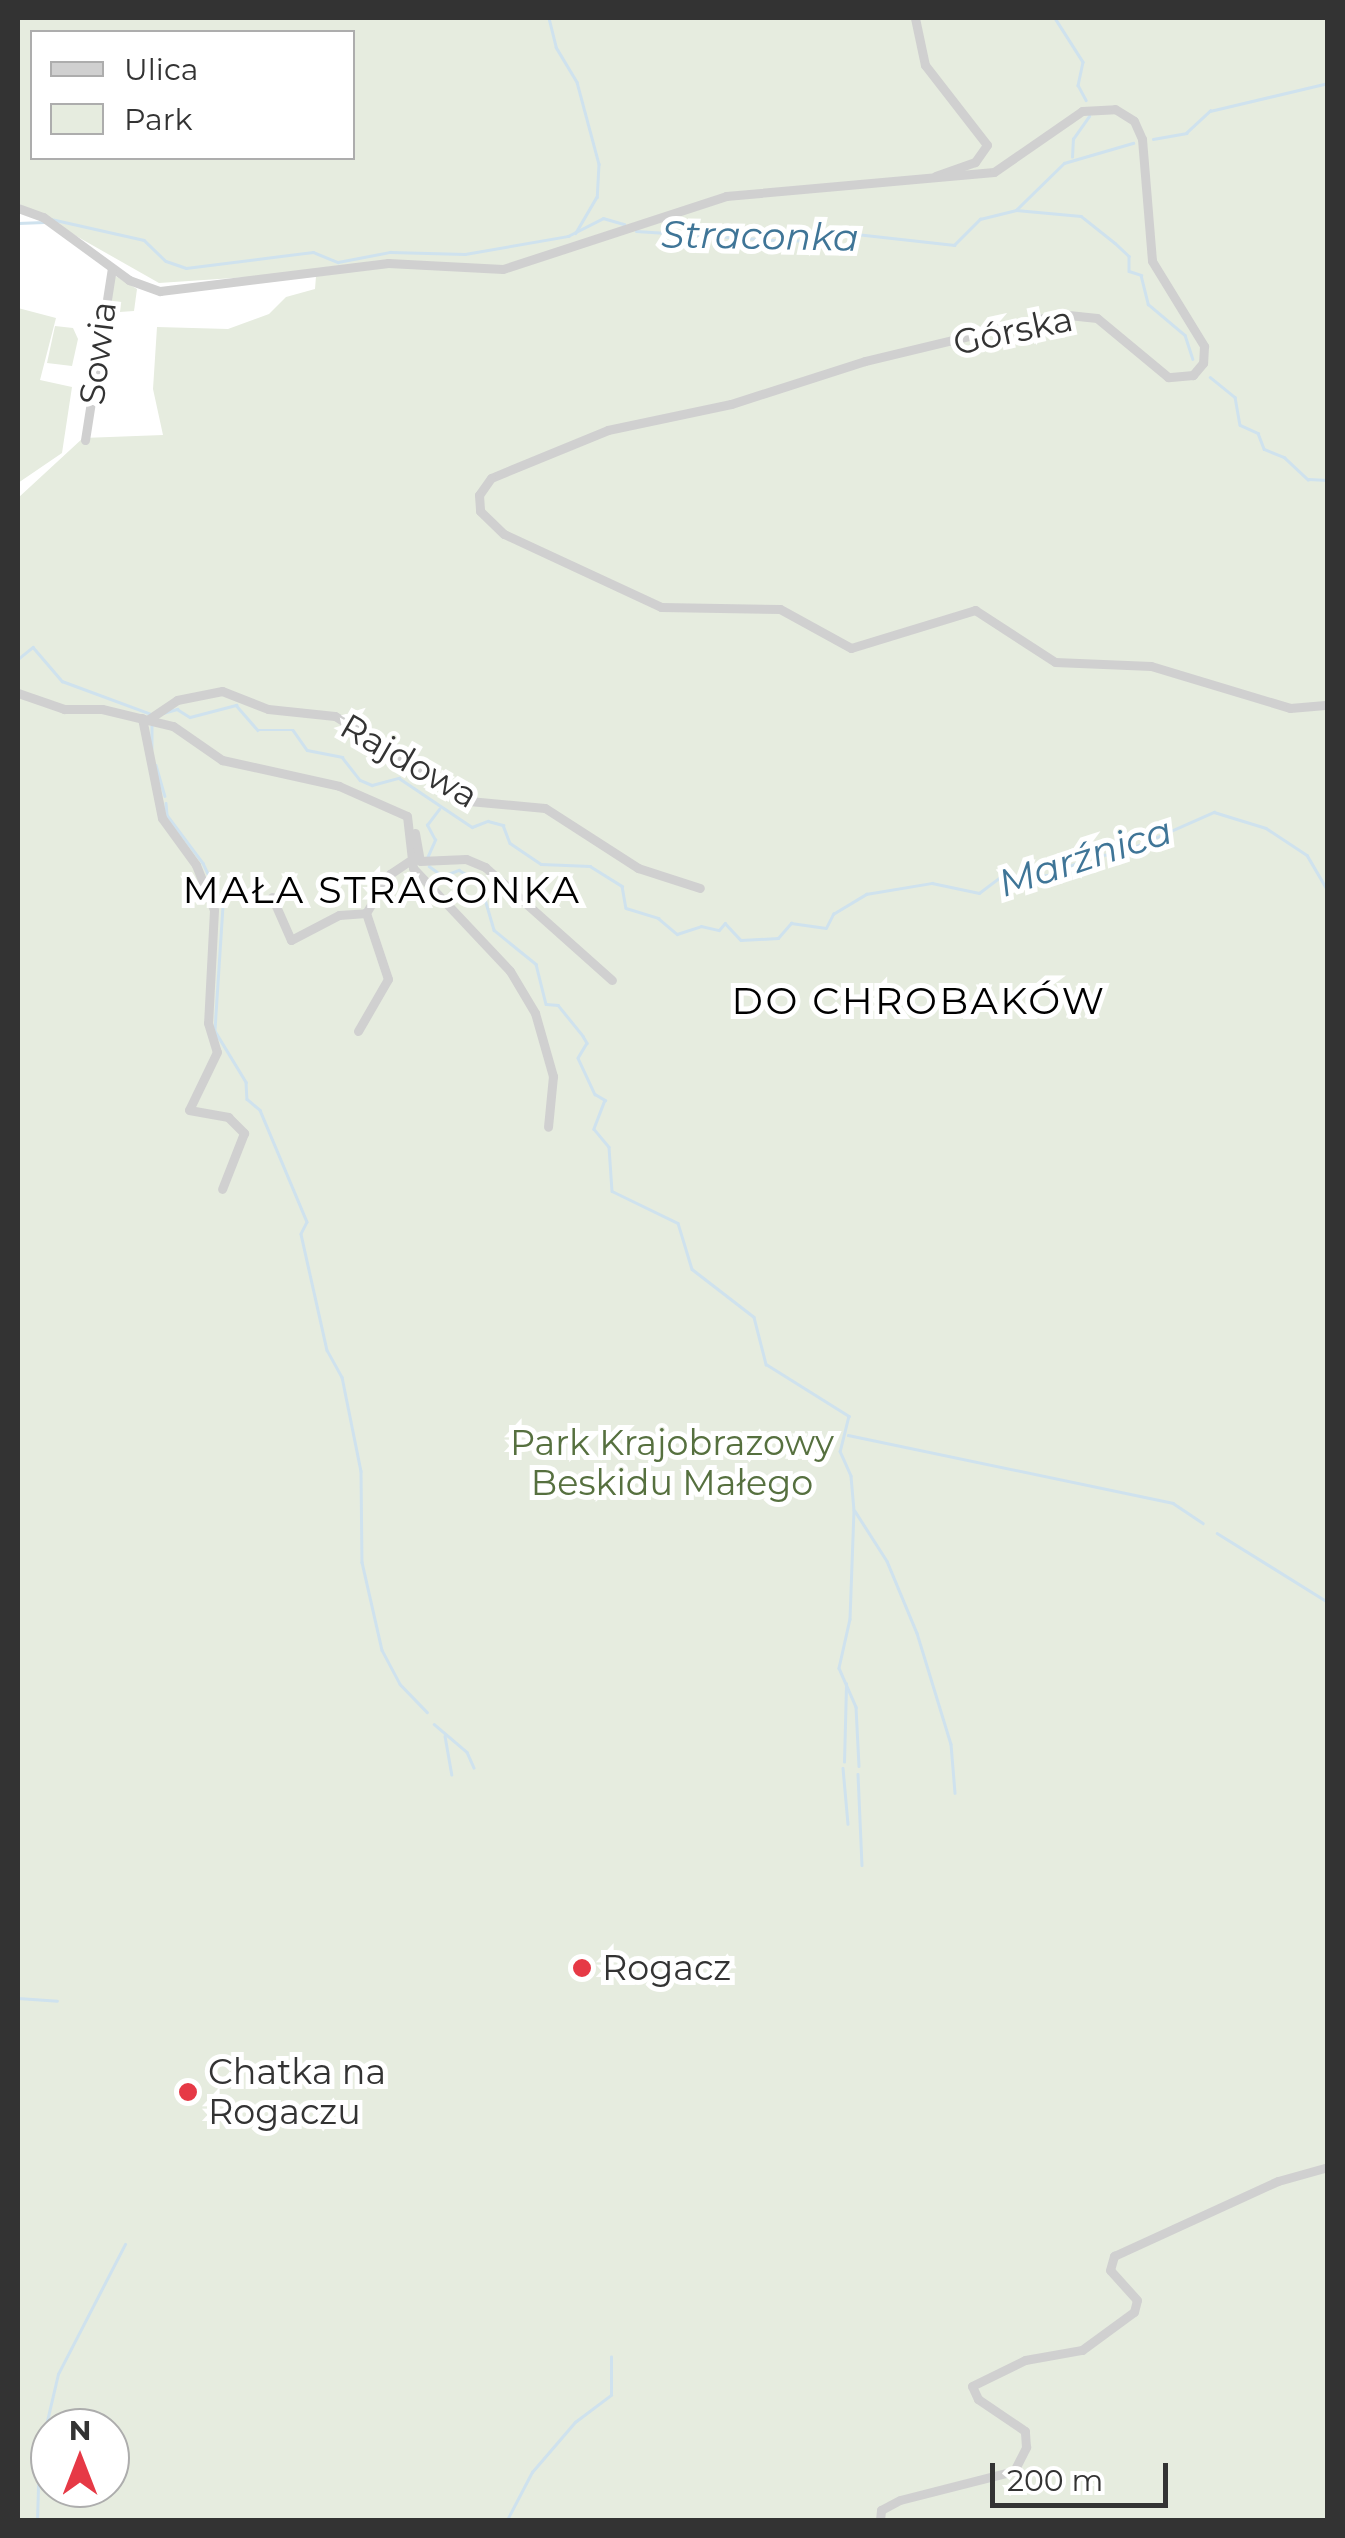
<!DOCTYPE html>
<meta charset="utf-8">
<style>
body{margin:0}
#map{position:relative;width:1345px;height:2538px;overflow:hidden;background:#fff;font-family:Montserrat,sans-serif}
div>[style]{position:absolute}
[style*='--x']{left:calc(var(--x)*1px);top:calc(var(--y)*1px);width:calc(var(--w)*1px);rotate:calc(var(--a)*1deg)}
.green>*{inset:0;background:#e6ecdf}
.stream>*{height:2.5px;margin:-1.25px;padding:0 1.25px;transform-origin:1.25px;border-radius:1.25px;background:#cfe2ee}
.minor>*{height:9px;margin:-4.5px;padding:0 4.5px;transform-origin:4.5px;border-radius:4.5px;background:#d0d0d0}
.dots>*{width:28px;height:28px;translate:-50% -50%;box-sizing:border-box;border:5px solid #fff;border-radius:50%}
span{translate:-50% -50%;white-space:nowrap;text-align:center;line-height:1.15;-webkit-text-stroke:10px #fff;paint-order:stroke}
.street-label{font-size:35px;color:#333}
.park-label{font-size:35px;color:#56703f}
.poi-label{font-size:35px;color:#333}
.left{translate:0 -50%;text-align:left}
.water-label{font-size:38px;color:#3f7597;font-style:italic}
.neighbourhood-label{font-size:38px;color:#000;letter-spacing:2.5px}
.frame{position:absolute;inset:0;border:20px solid #333;pointer-events:none}
.legend{position:absolute;left:30px;top:30px;width:325px;height:130px;box-sizing:border-box;background:#fff;border:2px solid #adadad;margin:0;padding:12px 18px;list-style:none;font-size:30px;color:#333}
.legend li{display:flex;align-items:center;gap:20px;height:50px}
.legend b{width:50px;border:2px solid #adadad}
.north{position:absolute;left:30px;top:2408px;width:100px;height:100px;box-sizing:border-box;background:#fff;border:2px solid #adadad;border-radius:50%;rotate:0deg;font-size:28px;font-weight:700;line-height:40px;text-align:center;color:#333}
.north::after{content:'';display:block;margin:auto;width:35px;height:45px;background:#e63946;clip-path:polygon(50% 0,100% 100%,50% 72%,0 100%)}
.scale{position:absolute;left:990px;top:2463px;width:178px;height:45px;box-sizing:border-box;border:5px solid #333;border-top:0;padding-left:12px;font-size:30px;line-height:35px;white-space:nowrap;color:#333;-webkit-text-stroke:8px #fff;paint-order:stroke}
</style>
<div id="map">
<div class="green">
<div style="clip-path:polygon(evenodd,18px 18px,1327px 18px,1327px 2520px,18px 2520px,18px 498px,83px 438px,163px 435px,153px 389px,157px 327px,228px 329px,269px 314px,286px 297px,315px 289px,316px 276px,354px 270px,159px 283px,18px 203px,18px 18px,32px 32px,352px 32px,352px 158px,32px 158px,32px 32px,18px 18px,50px 2428px,110px 2428px,110px 2488px,50px 2488px,50px 2428px)"></div>
<div style="clip-path:polygon(112px 274px,137px 289px,134px 311px,105px 313px)"></div>
<div style="clip-path:polygon(18px 308px,56px 318px,40px 380px,72px 387px,62px 453px,18px 483px)"></div>
<div style="clip-path:polygon(55px 326px,73px 328px,78px 339px,72px 366px,47px 363px)"></div>
</div>
<div class="stream">
<div style="--x:549;--y:18;--w:30;--a:76"></div>
<div style="--x:556;--y:47;--w:41;--a:59"></div>
<div style="--x:577;--y:82;--w:85;--a:75"></div>
<div style="--x:599;--y:164;--w:33;--a:93"></div>
<div style="--x:597;--y:197;--w:42;--a:120.3"></div>
<div style="--x:1055;--y:18;--w:52;--a:57.5"></div>
<div style="--x:1083;--y:62;--w:24;--a:102"></div>
<div style="--x:1078;--y:85;--w:17;--a:62"></div>
<div style="--x:1153;--y:139;--w:34;--a:-10"></div>
<div style="--x:1186;--y:133;--w:33;--a:-43"></div>
<div style="--x:1210;--y:111;--w:121;--a:-13.3"></div>
<div style="--x:1072;--y:157;--w:18;--a:-87"></div>
<div style="--x:1073;--y:139;--w:28;--a:-55"></div>
<div style="--x:1016;--y:210;--w:65;--a:5.3"></div>
<div style="--x:1081;--y:216;--w:43;--a:38.5"></div>
<div style="--x:1115;--y:243;--w:19;--a:43"></div>
<div style="--x:1129;--y:256;--w:15;--a:90"></div>
<div style="--x:1129;--y:271;--w:13;--a:18"></div>
<div style="--x:1141;--y:275;--w:30;--a:76"></div>
<div style="--x:1148;--y:304;--w:48;--a:40"></div>
<div style="--x:1185;--y:335;--w:25;--a:72"></div>
<div style="--x:51;--y:219;--w:95;--a:12.7"></div>
<div style="--x:144;--y:240;--w:30;--a:44"></div>
<div style="--x:166;--y:261;--w:21;--a:19"></div>
<div style="--x:186;--y:268;--w:128;--a:-7.2"></div>
<div style="--x:313;--y:252;--w:27;--a:22"></div>
<div style="--x:338;--y:262;--w:53;--a:-10.9"></div>
<div style="--x:390;--y:252;--w:75;--a:1.5"></div>
<div style="--x:465;--y:254;--w:105;--a:-9.9"></div>
<div style="--x:568;--y:236;--w:39;--a:-27"></div>
<div style="--x:603;--y:218;--w:22;--a:16"></div>
<div style="--x:18;--y:223;--w:26;--a:-2"></div>
<div style="--x:636;--y:231;--w:156;--a:3.7"></div>
<div style="--x:792;--y:241;--w:64;--a:-6.2"></div>
<div style="--x:856;--y:234;--w:99;--a:6.4"></div>
<div style="--x:954;--y:245;--w:37;--a:-45"></div>
<div style="--x:980;--y:219;--w:37;--a:-14"></div>
<div style="--x:1016;--y:210;--w:67;--a:-44.4"></div>
<div style="--x:1064;--y:163;--w:72;--a:-16.2"></div>
<div style="--x:1210;--y:377;--w:32;--a:39"></div>
<div style="--x:1235;--y:397;--w:28;--a:80"></div>
<div style="--x:1240;--y:425;--w:20;--a:24"></div>
<div style="--x:1258;--y:433;--w:17;--a:69"></div>
<div style="--x:1264;--y:449;--w:22;--a:22"></div>
<div style="--x:1284;--y:457;--w:33;--a:43"></div>
<div style="--x:1308;--y:479;--w:20;--a:3"></div>
<div style="--x:18;--y:659;--w:19;--a:-39"></div>
<div style="--x:33;--y:647;--w:45;--a:49.5"></div>
<div style="--x:62;--y:681;--w:95;--a:20.3"></div>
<div style="--x:163;--y:713;--w:15;--a:-16"></div>
<div style="--x:177;--y:709;--w:15;--a:32"></div>
<div style="--x:190;--y:717;--w:48;--a:-14.6"></div>
<div style="--x:236;--y:705;--w:33;--a:49"></div>
<div style="--x:258;--y:730;--w:35;--a:0"></div>
<div style="--x:293;--y:730;--w:24;--a:55"></div>
<div style="--x:307;--y:750;--w:36;--a:11"></div>
<div style="--x:342;--y:757;--w:29;--a:52"></div>
<div style="--x:360;--y:780;--w:13;--a:23"></div>
<div style="--x:372;--y:785;--w:28;--a:-15"></div>
<div style="--x:399;--y:778;--w:88;--a:33.9"></div>
<div style="--x:472;--y:827;--w:17;--a:-21"></div>
<div style="--x:488;--y:821;--w:16;--a:15"></div>
<div style="--x:503;--y:825;--w:19;--a:69"></div>
<div style="--x:510;--y:843;--w:37;--a:34"></div>
<div style="--x:541;--y:864;--w:49;--a:2.3"></div>
<div style="--x:590;--y:866;--w:38;--a:32"></div>
<div style="--x:622;--y:886;--w:22;--a:80"></div>
<div style="--x:626;--y:908;--w:34;--a:17"></div>
<div style="--x:658;--y:918;--w:25;--a:40"></div>
<div style="--x:677;--y:934;--w:25;--a:-18"></div>
<div style="--x:701;--y:926;--w:18;--a:13"></div>
<div style="--x:719;--y:930;--w:9;--a:-49"></div>
<div style="--x:725;--y:923;--w:23;--a:47"></div>
<div style="--x:741;--y:940;--w:37;--a:-3"></div>
<div style="--x:778;--y:938;--w:20;--a:-49"></div>
<div style="--x:791;--y:923;--w:35;--a:8"></div>
<div style="--x:826;--y:928;--w:16;--a:-63"></div>
<div style="--x:833;--y:914;--w:39;--a:-31"></div>
<div style="--x:866;--y:894;--w:67;--a:-9.5"></div>
<div style="--x:932;--y:883;--w:48;--a:12"></div>
<div style="--x:979;--y:893;--w:25;--a:-37"></div>
<div style="--x:999;--y:878;--w:49;--a:-3.5"></div>
<div style="--x:1048;--y:875;--w:52;--a:-22.6"></div>
<div style="--x:1096;--y:855;--w:23;--a:-2"></div>
<div style="--x:1119;--y:854;--w:104;--a:-23.9"></div>
<div style="--x:1214;--y:812;--w:54;--a:17.1"></div>
<div style="--x:1266;--y:828;--w:49;--a:33.4"></div>
<div style="--x:1307;--y:855;--w:42;--a:59.7"></div>
<div style="--x:152;--y:726;--w:22;--a:90"></div>
<div style="--x:156;--y:765;--w:32;--a:74"></div>
<div style="--x:166;--y:803;--w:12;--a:85"></div>
<div style="--x:167;--y:815;--w:60;--a:53.1"></div>
<div style="--x:203;--y:863;--w:47;--a:65.1"></div>
<div style="--x:223;--y:906;--w:125;--a:93.7"></div>
<div style="--x:215;--y:1031;--w:60;--a:58.7"></div>
<div style="--x:246;--y:1082;--w:17;--a:87"></div>
<div style="--x:247;--y:1099;--w:17;--a:40"></div>
<div style="--x:260;--y:1110;--w:121;--a:67.2"></div>
<div style="--x:307;--y:1222;--w:13;--a:117"></div>
<div style="--x:301;--y:1234;--w:119;--a:77.4"></div>
<div style="--x:327;--y:1350;--w:31;--a:61"></div>
<div style="--x:342;--y:1377;--w:96;--a:78.6"></div>
<div style="--x:361;--y:1471;--w:91;--a:89.4"></div>
<div style="--x:362;--y:1562;--w:90;--a:77.2"></div>
<div style="--x:382;--y:1650;--w:38;--a:62"></div>
<div style="--x:400;--y:1684;--w:39;--a:46"></div>
<div style="--x:427;--y:858;--w:20;--a:-66"></div>
<div style="--x:435;--y:840;--w:17;--a:-118"></div>
<div style="--x:427;--y:825;--w:20;--a:-53"></div>
<div style="--x:429;--y:866;--w:17;--a:36"></div>
<div style="--x:443;--y:876;--w:17;--a:-21"></div>
<div style="--x:459;--y:870;--w:24;--a:30"></div>
<div style="--x:480;--y:882;--w:50;--a:73.7"></div>
<div style="--x:494;--y:930;--w:54;--a:39"></div>
<div style="--x:536;--y:964;--w:41;--a:76"></div>
<div style="--x:546;--y:1004;--w:12;--a:5"></div>
<div style="--x:558;--y:1005;--w:40;--a:51"></div>
<div style="--x:583;--y:1036;--w:8;--a:60"></div>
<div style="--x:587;--y:1043;--w:17;--a:121"></div>
<div style="--x:578;--y:1058;--w:40;--a:65"></div>
<div style="--x:595;--y:1094;--w:12;--a:31"></div>
<div style="--x:605;--y:1100;--w:31;--a:111"></div>
<div style="--x:594;--y:1129;--w:23;--a:50"></div>
<div style="--x:609;--y:1147;--w:44;--a:86.1"></div>
<div style="--x:612;--y:1191;--w:73;--a:25.9"></div>
<div style="--x:678;--y:1223;--w:48;--a:73.1"></div>
<div style="--x:692;--y:1269;--w:78;--a:37.7"></div>
<div style="--x:754;--y:1317;--w:49;--a:75.7"></div>
<div style="--x:766;--y:1364;--w:98;--a:32.1"></div>
<div style="--x:849;--y:1416;--w:36;--a:104"></div>
<div style="--x:840;--y:1451;--w:27;--a:66"></div>
<div style="--x:851;--y:1476;--w:34;--a:85"></div>
<div style="--x:854;--y:1510;--w:109;--a:92.1"></div>
<div style="--x:850;--y:1619;--w:50;--a:102.7"></div>
<div style="--x:839;--y:1668;--w:43;--a:66.4"></div>
<div style="--x:856;--y:1707;--w:59;--a:87.1"></div>
<div style="--x:848;--y:1435;--w:332;--a:11.8"></div>
<div style="--x:1173;--y:1503;--w:36;--a:34"></div>
<div style="--x:855;--y:1511;--w:59;--a:57.4"></div>
<div style="--x:887;--y:1561;--w:78;--a:67.4"></div>
<div style="--x:917;--y:1633;--w:116;--a:73"></div>
<div style="--x:951;--y:1744;--w:49;--a:85.3"></div>
<div style="--x:1217;--y:1533;--w:131;--a:31.9"></div>
<div style="--x:434;--y:1724;--w:43;--a:40.3"></div>
<div style="--x:467;--y:1752;--w:17;--a:66"></div>
<div style="--x:445;--y:1736;--w:39;--a:80"></div>
<div style="--x:844;--y:1762;--w:78;--a:-88.5"></div>
<div style="--x:843;--y:1768;--w:56;--a:84.9"></div>
<div style="--x:858;--y:1774;--w:91;--a:87.5"></div>
<div style="--x:18;--y:1998;--w:39;--a:4"></div>
<div style="--x:37;--y:2520;--w:65;--a:-88.2"></div>
<div style="--x:39;--y:2455;--w:83;--a:-76.8"></div>
<div style="--x:58;--y:2374;--w:146;--a:-62.7"></div>
<div style="--x:507;--y:2520;--w:54;--a:-62.5"></div>
<div style="--x:532;--y:2472;--w:66;--a:-49.3"></div>
<div style="--x:575;--y:2422;--w:45;--a:-36.9"></div>
<div style="--x:611;--y:2395;--w:38;--a:-90"></div>
</div>
<div class="minor">
<div style="--x:915;--y:18;--w:48;--a:78"></div>
<div style="--x:925;--y:65;--w:101;--a:52.2"></div>
<div style="--x:987;--y:145;--w:21;--a:125"></div>
<div style="--x:975;--y:162;--w:42;--a:160.7"></div>
<div style="--x:18;--y:208;--w:27;--a:20"></div>
<div style="--x:43;--y:217;--w:107;--a:36.2"></div>
<div style="--x:129;--y:280;--w:33;--a:20"></div>
<div style="--x:160;--y:291;--w:230;--a:-7"></div>
<div style="--x:388;--y:263;--w:115;--a:3"></div>
<div style="--x:503;--y:269;--w:235;--a:-18.1"></div>
<div style="--x:726;--y:196;--w:269;--a:-5.1"></div>
<div style="--x:994;--y:172;--w:107;--a:-34.7"></div>
<div style="--x:1082;--y:111;--w:33;--a:-3"></div>
<div style="--x:1115;--y:109;--w:22;--a:32"></div>
<div style="--x:1134;--y:121;--w:20;--a:66"></div>
<div style="--x:1142;--y:139;--w:122;--a:85.3"></div>
<div style="--x:1152;--y:261;--w:100;--a:58.5"></div>
<div style="--x:1204;--y:346;--w:17;--a:93"></div>
<div style="--x:1203;--y:363;--w:16;--a:130"></div>
<div style="--x:1193;--y:375;--w:25;--a:175"></div>
<div style="--x:1168;--y:377;--w:92;--a:-140.3"></div>
<div style="--x:1097;--y:318;--w:36;--a:-174"></div>
<div style="--x:1061;--y:314;--w:202;--a:166.5"></div>
<div style="--x:865;--y:361;--w:141;--a:162.2"></div>
<div style="--x:731;--y:404;--w:126;--a:168.1"></div>
<div style="--x:608;--y:430;--w:126;--a:157.7"></div>
<div style="--x:491;--y:478;--w:21;--a:125"></div>
<div style="--x:479;--y:495;--w:16;--a:86"></div>
<div style="--x:480;--y:511;--w:33;--a:44"></div>
<div style="--x:504;--y:534;--w:173;--a:24.9"></div>
<div style="--x:661;--y:607;--w:119;--a:1"></div>
<div style="--x:780;--y:609;--w:81;--a:28.8"></div>
<div style="--x:851;--y:648;--w:130;--a:-17"></div>
<div style="--x:975;--y:610;--w:95;--a:33"></div>
<div style="--x:1055;--y:662;--w:96;--a:2.4"></div>
<div style="--x:1151;--y:666;--w:145;--a:16.8"></div>
<div style="--x:1290;--y:708;--w:38;--a:-5"></div>
<div style="--x:85;--y:440;--w:174;--a:-81.1"></div>
<div style="--x:18;--y:693;--w:49;--a:19.2"></div>
<div style="--x:64;--y:709;--w:38;--a:0"></div>
<div style="--x:102;--y:709;--w:73;--a:13.5"></div>
<div style="--x:173;--y:726;--w:60;--a:34.8"></div>
<div style="--x:222;--y:760;--w:120;--a:12.5"></div>
<div style="--x:339;--y:786;--w:74;--a:23.8"></div>
<div style="--x:407;--y:816;--w:52;--a:83.4"></div>
<div style="--x:413;--y:868;--w:141;--a:46.7"></div>
<div style="--x:510;--y:971;--w:49;--a:59.2"></div>
<div style="--x:535;--y:1013;--w:66;--a:74.1"></div>
<div style="--x:553;--y:1076;--w:51;--a:95.6"></div>
<div style="--x:142;--y:718;--w:102;--a:78.7"></div>
<div style="--x:162;--y:818;--w:58;--a:54.1"></div>
<div style="--x:196;--y:865;--w:48;--a:68.2"></div>
<div style="--x:214;--y:910;--w:113;--a:93"></div>
<div style="--x:208;--y:1023;--w:30;--a:73"></div>
<div style="--x:217;--y:1052;--w:64;--a:115.8"></div>
<div style="--x:189;--y:1110;--w:40;--a:10"></div>
<div style="--x:228;--y:1117;--w:23;--a:45"></div>
<div style="--x:244;--y:1133;--w:60;--a:111.4"></div>
<div style="--x:149;--y:719;--w:34;--a:-34"></div>
<div style="--x:177;--y:700;--w:46;--a:-11.3"></div>
<div style="--x:222;--y:691;--w:49;--a:21.4"></div>
<div style="--x:268;--y:709;--w:67;--a:6"></div>
<div style="--x:335;--y:716;--w:159;--a:32.4"></div>
<div style="--x:469;--y:801;--w:76;--a:5.3"></div>
<div style="--x:545;--y:808;--w:111;--a:32.8"></div>
<div style="--x:638;--y:868;--w:65;--a:17.9"></div>
<div style="--x:415;--y:833;--w:28;--a:80"></div>
<div style="--x:420;--y:861;--w:46;--a:-2.5"></div>
<div style="--x:466;--y:859;--w:21;--a:23"></div>
<div style="--x:485;--y:867;--w:170;--a:41.7"></div>
<div style="--x:272;--y:897;--w:47;--a:66.2"></div>
<div style="--x:291;--y:940;--w:54;--a:-27.5"></div>
<div style="--x:339;--y:915;--w:27;--a:-4"></div>
<div style="--x:358;--y:1031;--w:60;--a:-60"></div>
<div style="--x:388;--y:979;--w:70;--a:-108.4"></div>
<div style="--x:366;--y:913;--w:46;--a:-58.4"></div>
<div style="--x:390;--y:874;--w:23;--a:-34"></div>
<div style="--x:880;--y:2520;--w:10;--a:-84"></div>
<div style="--x:881;--y:2510;--w:21;--a:-28"></div>
<div style="--x:900;--y:2500;--w:118;--a:-14.3"></div>
<div style="--x:1014;--y:2471;--w:27;--a:-63"></div>
<div style="--x:1026;--y:2447;--w:16;--a:-94"></div>
<div style="--x:1025;--y:2431;--w:57;--a:-145.8"></div>
<div style="--x:978;--y:2399;--w:14;--a:-115"></div>
<div style="--x:972;--y:2386;--w:59;--a:-26.1"></div>
<div style="--x:1025;--y:2360;--w:58;--a:-10"></div>
<div style="--x:1082;--y:2350;--w:64;--a:-36.2"></div>
<div style="--x:1134;--y:2312;--w:12;--a:-76"></div>
<div style="--x:1137;--y:2300;--w:40;--a:-132"></div>
<div style="--x:1110;--y:2270;--w:15;--a:-74"></div>
<div style="--x:1114;--y:2256;--w:180;--a:-24.6"></div>
<div style="--x:1278;--y:2181;--w:52;--a:-15.6"></div>
</div>
<div class="dots">
<div style="left:582px;top:1968px;background:#e63946"></div>
<div style="left:188px;top:2092px;background:#e63946"></div>
</div>
<div class="street-label">
<span style="left:1013px;top:331px;rotate:-12deg">Górska</span>
<span style="left:98px;top:353px;rotate:-83deg">Sowia</span>
<span style="left:409px;top:761px;rotate:30deg">Rajdowa</span>
</div>
<div class="park-label">
<span style="left:672px;top:1463px">Park Krajobrazowy<br>Beskidu Małego</span>
</div>
<div class="poi-label">
<span class="left" style="left:602px;top:1968px">Rogacz</span>
<span class="left" style="left:208px;top:2092px">Chatka na<br>Rogaczu</span>
</div>
<div class="water-label">
<span style="left:760px;top:236px;rotate:1deg">Straconka</span>
<span style="left:1085px;top:857px;rotate:-18deg">Marźnica</span>
</div>
<div class="neighbourhood-label">
<span style="left:382px;top:890px">MAŁA STRACONKA</span>
<span style="left:919px;top:1001px">DO CHROBAKÓW</span>
</div>
<div class="frame"></div>
<ul class="legend">
<li><b style="height:12px;background:#d0d0d0"></b>Ulica</li>
<li><b style="height:28px;background:#e6ecdf"></b>Park</li>
</ul>
<div class="north">N</div>
<div class="scale">200 m</div>
</div>
